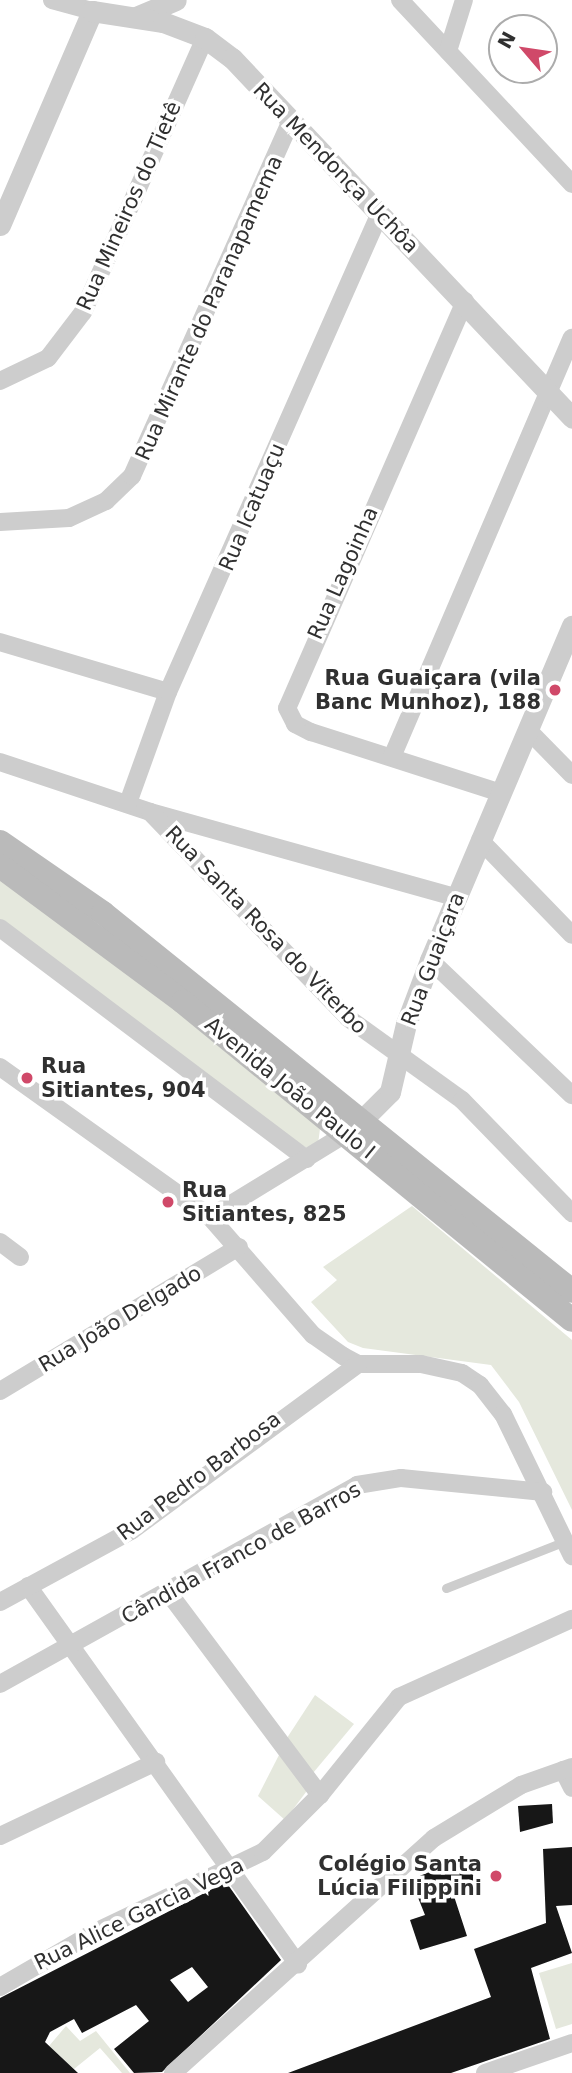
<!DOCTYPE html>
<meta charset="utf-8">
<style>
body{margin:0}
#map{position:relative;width:572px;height:2073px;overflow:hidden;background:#fff;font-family:"DejaVu Sans",sans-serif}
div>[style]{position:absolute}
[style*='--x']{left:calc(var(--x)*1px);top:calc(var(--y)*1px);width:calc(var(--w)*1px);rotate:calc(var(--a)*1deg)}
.green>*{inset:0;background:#e5e8dd}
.building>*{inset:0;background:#171717}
.service>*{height:9px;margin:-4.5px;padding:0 4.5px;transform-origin:4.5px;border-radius:4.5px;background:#cdcdcd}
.minor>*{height:18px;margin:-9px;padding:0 9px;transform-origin:9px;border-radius:9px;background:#cdcdcd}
.tertiary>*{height:21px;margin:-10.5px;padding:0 10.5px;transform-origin:10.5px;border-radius:10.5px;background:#cdcdcd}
.secondary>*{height:24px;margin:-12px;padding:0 12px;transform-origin:12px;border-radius:12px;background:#bababa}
.dots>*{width:19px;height:19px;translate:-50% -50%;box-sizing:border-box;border:4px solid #fff;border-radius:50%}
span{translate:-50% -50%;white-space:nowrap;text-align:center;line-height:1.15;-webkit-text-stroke:7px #fff;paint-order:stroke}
.street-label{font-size:21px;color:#303030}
.poi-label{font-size:21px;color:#303030;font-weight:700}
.right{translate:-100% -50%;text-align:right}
.left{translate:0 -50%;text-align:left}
.north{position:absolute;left:488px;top:14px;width:70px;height:70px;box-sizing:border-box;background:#fff;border:2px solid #acacac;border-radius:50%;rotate:299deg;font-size:19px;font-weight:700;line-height:28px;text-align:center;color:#303030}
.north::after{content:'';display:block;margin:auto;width:24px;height:32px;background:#d04969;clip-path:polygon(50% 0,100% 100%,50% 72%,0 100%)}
</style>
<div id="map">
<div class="green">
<div style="clip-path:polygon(0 876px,321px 1121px,318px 1144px,307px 1148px,296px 1142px,0 920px)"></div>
<div style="clip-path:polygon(412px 1206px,572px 1340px,572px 1510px,519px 1402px,491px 1365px,363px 1348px,348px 1342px,311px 1302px,337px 1280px,323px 1267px)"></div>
<div style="clip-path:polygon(315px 1695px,354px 1724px,313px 1773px,285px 1741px)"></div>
<div style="clip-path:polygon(279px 1755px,309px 1788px,285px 1820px,258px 1796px)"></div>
<div style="clip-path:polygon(572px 1963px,572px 2024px,556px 2029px,539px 1973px)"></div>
<div style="clip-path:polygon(66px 2026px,80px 2041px,96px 2031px,130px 2073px,122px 2073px,100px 2048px,74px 2069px,49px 2046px)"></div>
</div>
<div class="building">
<div style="clip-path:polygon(552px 1804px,553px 1823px,520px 1832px,518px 1806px)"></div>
<div style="clip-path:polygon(572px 1847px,572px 1905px,556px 1906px,572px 1953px,531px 1968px,550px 2039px,451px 2073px,288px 2073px,491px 1997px,474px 1949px,546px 1923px,543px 1849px)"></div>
<div style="clip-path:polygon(465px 1855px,475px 1880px,452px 1890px,467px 1936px,420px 1950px,410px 1920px,425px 1915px,411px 1880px)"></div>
<div style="clip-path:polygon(evenodd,226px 1882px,281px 1960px,162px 2072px,134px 2073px,114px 2049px,149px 2021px,136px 2005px,82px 2033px,74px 2019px,50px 2032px,45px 2042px,78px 2073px,0 2073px,0 1998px,226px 1882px,192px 1967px,208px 1987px,188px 2002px,170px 1980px,192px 1967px)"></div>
</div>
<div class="service">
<div style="--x:446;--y:1588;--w:126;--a:-21.5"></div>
</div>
<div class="minor">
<div style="--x:52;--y:0;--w:41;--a:15.4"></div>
<div style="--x:400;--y:0;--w:252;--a:46.9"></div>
<div style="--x:448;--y:51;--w:53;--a:-72.6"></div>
<div style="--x:465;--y:301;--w:444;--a:113.6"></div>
<div style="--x:287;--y:708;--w:18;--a:63"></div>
<div style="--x:295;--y:724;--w:18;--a:27"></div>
<div style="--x:311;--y:732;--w:200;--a:17.8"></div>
<div style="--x:0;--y:381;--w:53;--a:-25.6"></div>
<div style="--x:48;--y:358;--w:58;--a:-52.7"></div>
<div style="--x:83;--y:312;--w:300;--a:-66"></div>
<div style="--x:0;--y:522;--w:69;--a:-3.3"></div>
<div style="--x:69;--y:518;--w:41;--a:-24.7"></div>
<div style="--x:106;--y:501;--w:36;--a:-44"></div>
<div style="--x:132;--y:476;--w:390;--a:-65.9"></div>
<div style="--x:0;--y:642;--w:175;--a:16.6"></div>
<div style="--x:528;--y:730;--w:63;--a:45.6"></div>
<div style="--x:392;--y:757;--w:456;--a:-66.8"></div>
<div style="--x:0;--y:762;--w:158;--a:18.4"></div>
<div style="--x:150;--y:812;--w:319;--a:15.6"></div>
<div style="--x:128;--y:803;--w:118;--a:-70.2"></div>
<div style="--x:168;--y:692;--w:524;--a:-66.13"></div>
<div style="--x:150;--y:812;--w:286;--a:46.1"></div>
<div style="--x:348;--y:1018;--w:140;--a:35.7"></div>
<div style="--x:462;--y:1100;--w:158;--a:45.8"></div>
<div style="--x:480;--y:840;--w:132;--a:45.9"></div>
<div style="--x:0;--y:928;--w:384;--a:37"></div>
<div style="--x:430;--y:960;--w:196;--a:43.6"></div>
<div style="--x:0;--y:1067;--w:258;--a:35.5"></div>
<div style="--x:210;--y:1217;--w:157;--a:48.9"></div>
<div style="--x:313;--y:1335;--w:37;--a:35"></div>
<div style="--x:343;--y:1356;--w:17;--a:28"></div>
<div style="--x:358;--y:1364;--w:63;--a:0"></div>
<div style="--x:421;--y:1364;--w:42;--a:12.4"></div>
<div style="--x:462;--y:1373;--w:22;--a:34"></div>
<div style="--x:480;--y:1385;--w:37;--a:52"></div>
<div style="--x:503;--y:1414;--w:158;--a:64.1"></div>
<div style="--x:210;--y:1217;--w:161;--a:-31.5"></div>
<div style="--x:0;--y:1242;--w:25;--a:37"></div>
<div style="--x:0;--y:1391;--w:279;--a:-31.1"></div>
<div style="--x:28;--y:1586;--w:465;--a:54.5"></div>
<div style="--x:168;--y:1592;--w:254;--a:53.2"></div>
<div style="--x:0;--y:1602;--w:149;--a:-28.5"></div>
<div style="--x:131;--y:1531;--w:282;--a:-36.3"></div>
<div style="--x:0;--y:1684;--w:409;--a:-29.1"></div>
<div style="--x:357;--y:1485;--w:45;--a:-9"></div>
<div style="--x:401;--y:1478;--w:143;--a:5.6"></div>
<div style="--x:563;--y:1770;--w:20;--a:63"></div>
<div style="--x:0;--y:1836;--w:173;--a:-25.4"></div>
<div style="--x:0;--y:1987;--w:110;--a:-30.1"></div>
<div style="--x:95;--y:1932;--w:186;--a:-25.5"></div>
<div style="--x:263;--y:1852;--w:81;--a:-45"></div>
<div style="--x:320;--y:1795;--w:126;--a:-51.1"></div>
<div style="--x:399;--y:1697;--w:190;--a:-24.3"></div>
<div style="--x:173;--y:2073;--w:351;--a:-42"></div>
<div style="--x:434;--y:1838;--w:102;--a:-31.3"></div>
<div style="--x:521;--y:1785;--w:54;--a:-19.4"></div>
<div style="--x:485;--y:2073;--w:92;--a:-19"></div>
</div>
<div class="tertiary">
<div style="--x:136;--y:17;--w:43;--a:-23"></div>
<div style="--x:0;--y:225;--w:233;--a:-66.7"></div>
<div style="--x:92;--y:11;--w:72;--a:8.8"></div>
<div style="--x:163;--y:22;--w:45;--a:20.9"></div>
<div style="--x:205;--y:38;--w:34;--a:37"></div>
<div style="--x:232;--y:58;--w:495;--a:46.6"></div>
<div style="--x:351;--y:1131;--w:55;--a:-45"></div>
<div style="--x:390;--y:1092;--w:70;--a:-76.8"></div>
<div style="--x:406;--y:1024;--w:68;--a:-69.4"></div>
<div style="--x:430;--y:960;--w:363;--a:-67"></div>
</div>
<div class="secondary">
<div style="--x:0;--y:842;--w:125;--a:34.6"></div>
<div style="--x:103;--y:913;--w:602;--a:38.87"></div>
<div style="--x:0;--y:866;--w:228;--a:36.6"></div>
<div style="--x:183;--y:1002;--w:502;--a:39.27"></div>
</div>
<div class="dots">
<div style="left:555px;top:690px;background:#d04969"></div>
<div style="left:27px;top:1078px;background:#d04969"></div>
<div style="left:168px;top:1202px;background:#d04969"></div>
<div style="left:496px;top:1876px;background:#d04969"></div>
</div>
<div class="street-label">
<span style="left:336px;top:168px;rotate:46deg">Rua Mendonça Uchôa</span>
<span style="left:129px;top:206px;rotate:-66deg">Rua Mineiros do Tietê</span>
<span style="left:209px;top:308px;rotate:-66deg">Rua Mirante do Paranapamema</span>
<span style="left:252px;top:507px;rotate:-67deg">Rua Icatuaçu</span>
<span style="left:343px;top:573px;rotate:-66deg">Rua Lagoinha</span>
<span style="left:266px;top:930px;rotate:46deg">Rua Santa Rosa do Viterbo</span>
<span style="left:433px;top:959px;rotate:-69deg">Rua Guaiçara</span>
<span style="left:290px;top:1088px;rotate:39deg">Avenida João Paulo I</span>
<span style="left:120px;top:1319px;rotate:-31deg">Rua João Delgado</span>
<span style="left:199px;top:1476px;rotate:-37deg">Rua Pedro Barbosa</span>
<span style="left:241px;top:1553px;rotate:-29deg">Cândida Franco de Barros</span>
<span style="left:139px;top:1914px;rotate:-26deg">Rua Alice Garcia Vega</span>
</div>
<div class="poi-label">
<span class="right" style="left:541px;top:690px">Rua Guaiçara (vila<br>Banc Munhoz), 188</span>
<span class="left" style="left:41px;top:1078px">Rua<br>Sitiantes, 904</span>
<span class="left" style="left:182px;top:1202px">Rua<br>Sitiantes, 825</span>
<span class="right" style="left:482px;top:1876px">Colégio Santa<br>Lúcia Filippini</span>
</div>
<div class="north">N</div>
</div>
